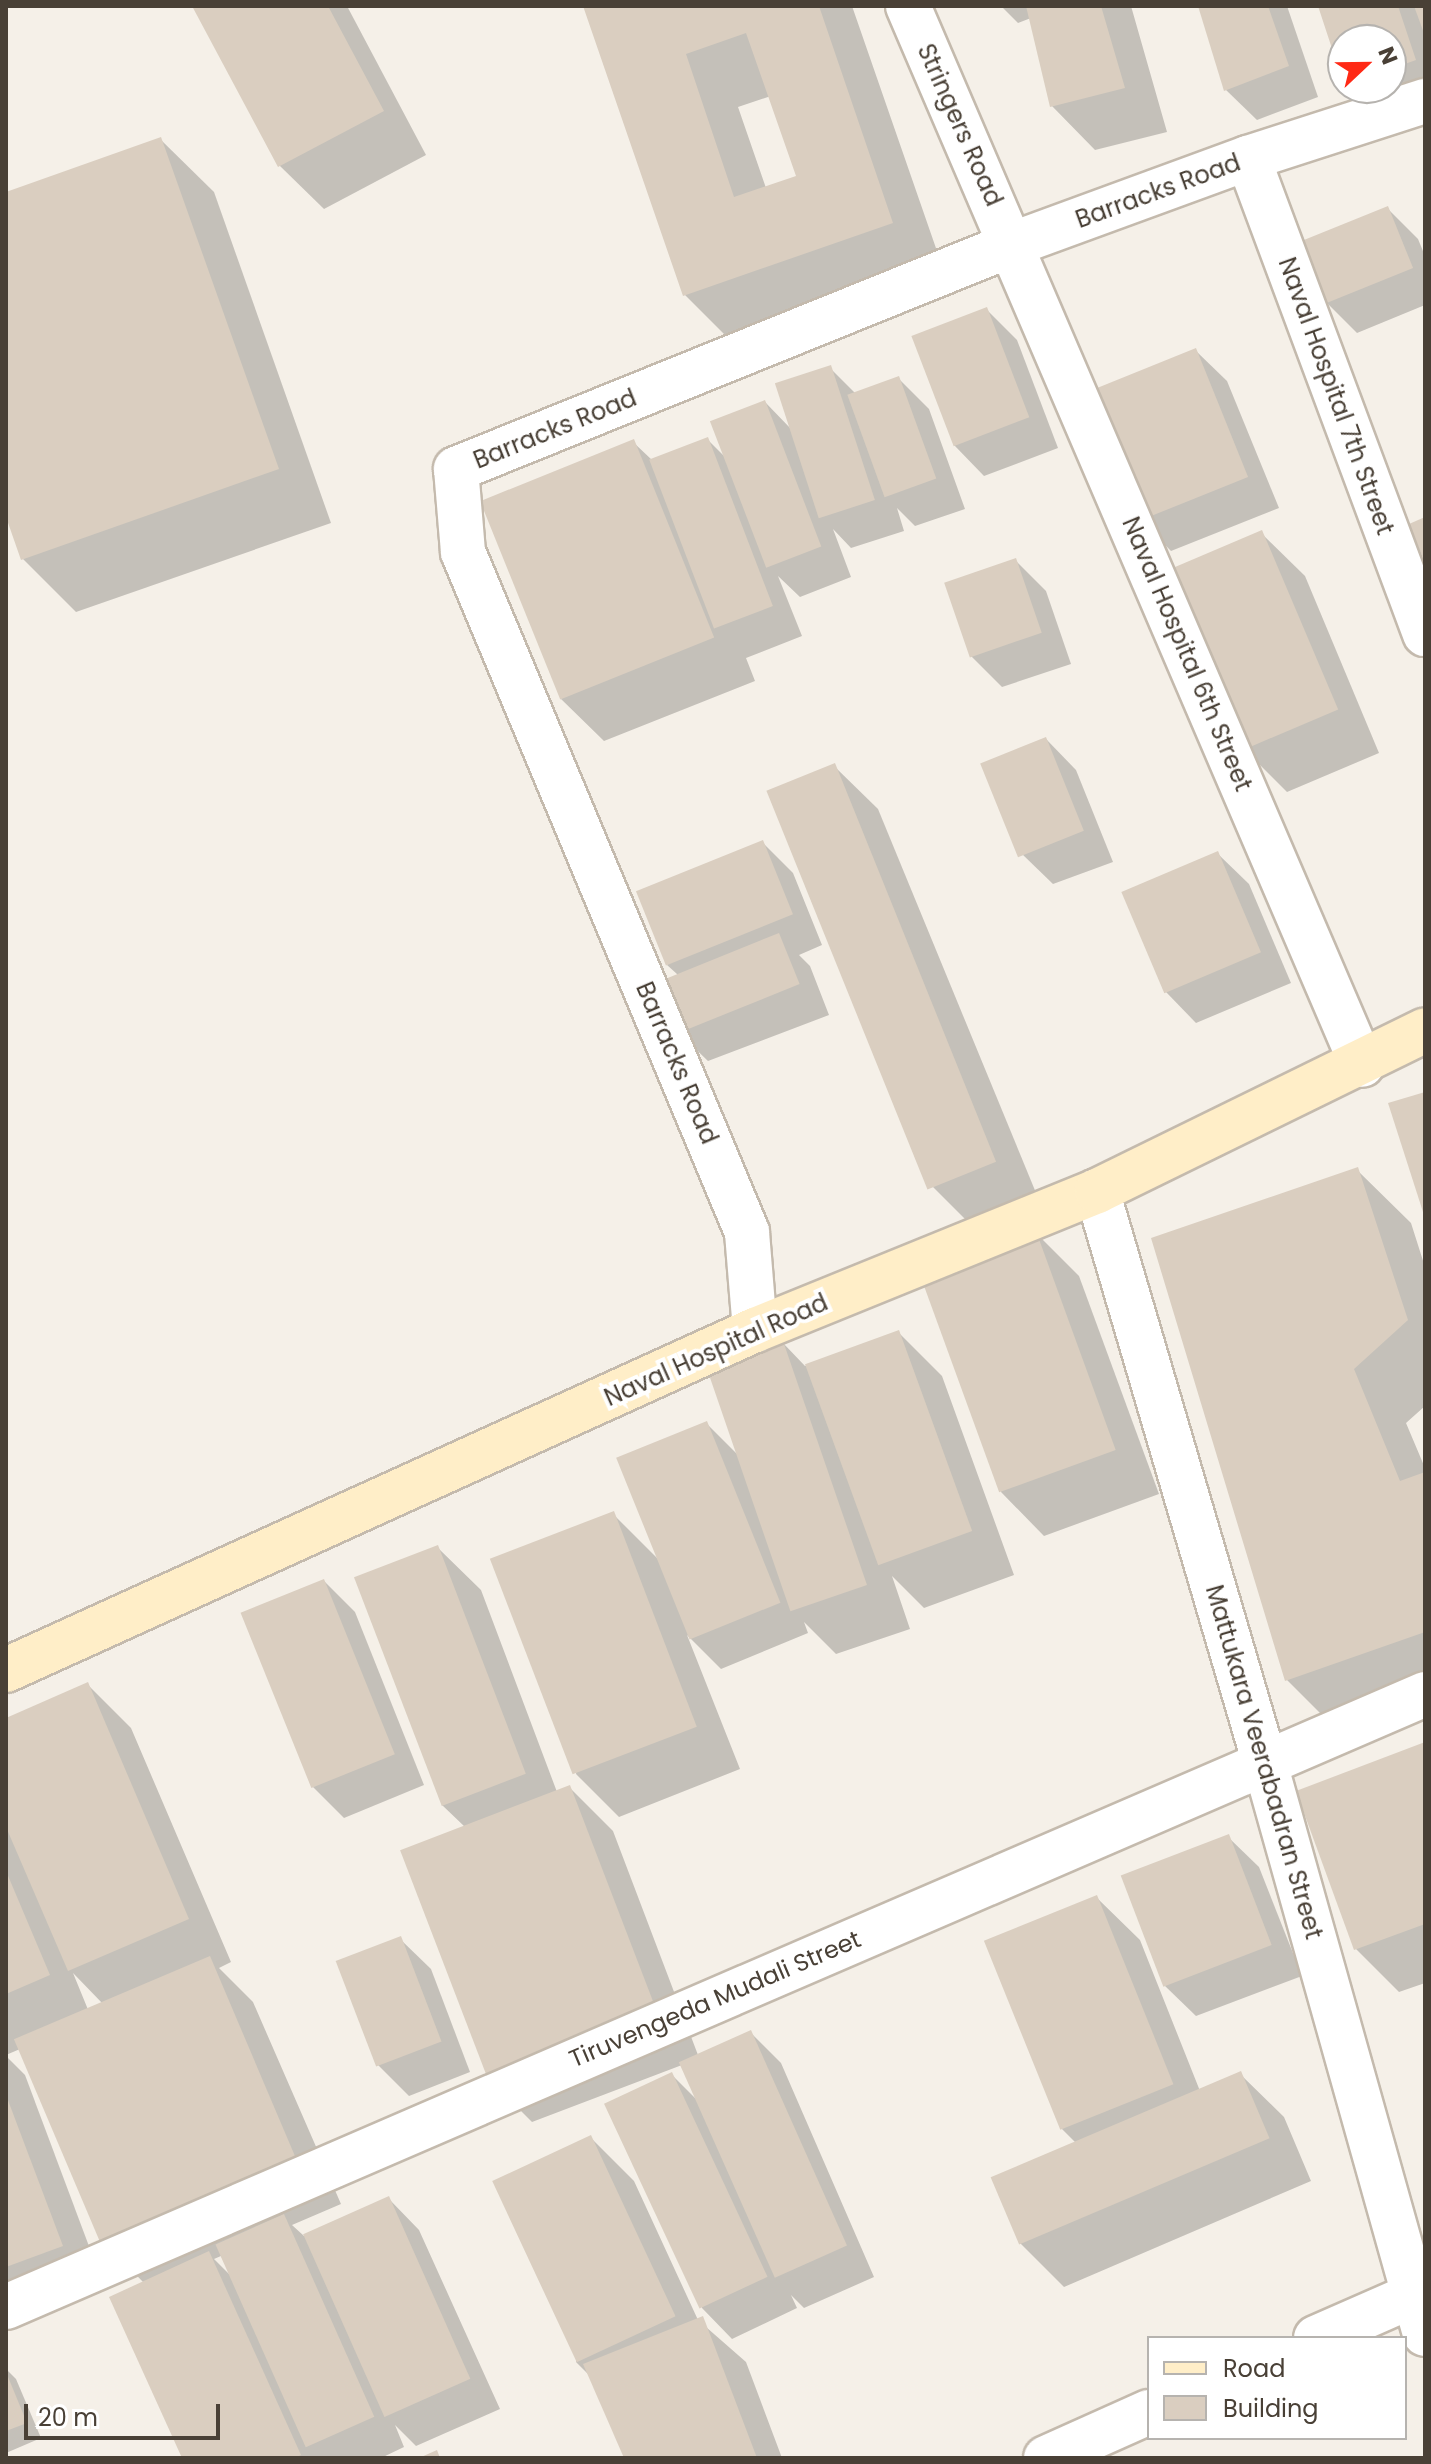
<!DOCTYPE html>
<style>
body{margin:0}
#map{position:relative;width:1431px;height:2464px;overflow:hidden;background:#f5f0e8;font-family:Poppins,sans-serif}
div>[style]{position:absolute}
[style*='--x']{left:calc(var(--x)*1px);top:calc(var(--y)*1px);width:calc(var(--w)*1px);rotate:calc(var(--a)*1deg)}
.shadow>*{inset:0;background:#0003}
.building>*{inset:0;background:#dacec0;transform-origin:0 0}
.roads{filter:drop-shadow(2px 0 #c4baad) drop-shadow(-2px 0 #c4baad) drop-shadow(0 2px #c4baad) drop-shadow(0 -2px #c4baad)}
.street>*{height:44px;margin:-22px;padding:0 22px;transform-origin:22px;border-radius:22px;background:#fff}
.secondary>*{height:44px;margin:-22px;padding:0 22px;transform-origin:22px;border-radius:22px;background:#ffeec8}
span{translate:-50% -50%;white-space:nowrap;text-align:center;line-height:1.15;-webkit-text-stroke:8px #fff;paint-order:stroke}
.street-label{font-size:24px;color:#494036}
.frame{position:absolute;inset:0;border:8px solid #494036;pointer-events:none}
.legend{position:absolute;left:1147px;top:2336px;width:260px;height:104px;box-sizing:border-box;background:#fff;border:2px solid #b6b3af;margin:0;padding:10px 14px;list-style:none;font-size:24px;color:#494036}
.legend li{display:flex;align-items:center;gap:16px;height:40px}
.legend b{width:40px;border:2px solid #b6b3af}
.north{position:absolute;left:1327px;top:24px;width:80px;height:80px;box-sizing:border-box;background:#fff;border:2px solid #b6b3af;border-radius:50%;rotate:68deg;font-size:22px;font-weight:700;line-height:32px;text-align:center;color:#494036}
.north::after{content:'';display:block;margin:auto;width:28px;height:36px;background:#ff2915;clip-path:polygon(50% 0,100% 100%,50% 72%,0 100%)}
.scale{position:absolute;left:24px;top:2404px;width:196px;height:36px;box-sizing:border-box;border:4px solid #494036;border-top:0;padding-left:10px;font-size:24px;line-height:28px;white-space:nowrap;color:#494036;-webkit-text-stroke:6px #fff;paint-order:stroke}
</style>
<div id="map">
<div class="shadow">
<div style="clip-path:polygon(195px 6px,347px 6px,426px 155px,324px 209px,280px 166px)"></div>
<div style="clip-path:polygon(evenodd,585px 6px,852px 6px,946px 277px,738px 348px,685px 295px,585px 6px,771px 96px,798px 177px,766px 188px,738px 107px,771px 96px)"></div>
<div style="clip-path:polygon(1001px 6px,1131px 6px,1167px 132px,1095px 150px,1052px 106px,1031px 18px,1018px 23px)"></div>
<div style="clip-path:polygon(1200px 6px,1287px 6px,1318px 97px,1257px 120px,1226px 90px)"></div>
<div style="clip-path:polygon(1320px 6px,1425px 6px,1425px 98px,1377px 115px,1350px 88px,1391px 88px,1391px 40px,1343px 40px,1343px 74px)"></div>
<div style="clip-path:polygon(160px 139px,214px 192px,331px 523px,76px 612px,23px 559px,6px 511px,6px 194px)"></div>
<div style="clip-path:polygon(1387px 208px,1418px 239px,1425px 256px,1425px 305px,1357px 333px,1326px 302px,1302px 243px)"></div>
<div style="clip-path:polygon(986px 309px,1017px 340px,1058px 448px,984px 476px,954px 445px)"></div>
<div style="clip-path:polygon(1196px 351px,1227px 381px,1279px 508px,1171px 551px,1141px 520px)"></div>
<div style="clip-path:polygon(830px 368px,855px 393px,898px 378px,929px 409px,965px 509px,915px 526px,897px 508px,904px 531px,851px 548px,833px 529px,851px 577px,800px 597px,778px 576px,802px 636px,746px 658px,755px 681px,604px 741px,560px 698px,633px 442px,652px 460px,707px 439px,728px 460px,765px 402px,792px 430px)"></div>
<div style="clip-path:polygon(1261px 533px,1305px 576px,1379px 753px,1287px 792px,1243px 748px)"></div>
<div style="clip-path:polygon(1015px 560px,1046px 591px,1071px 664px,1002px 687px,971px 656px)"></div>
<div style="clip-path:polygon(1046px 739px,1076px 770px,1113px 862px,1053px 884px,1022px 854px)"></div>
<div style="clip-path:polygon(834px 766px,878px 809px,1041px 1205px,977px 1231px,933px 1187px)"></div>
<div style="clip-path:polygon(762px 842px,793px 873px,822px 945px,799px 955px,810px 966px,829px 1015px,708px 1061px,677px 1031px,677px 974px,667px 965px)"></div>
<div style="clip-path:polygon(1218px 854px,1249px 884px,1291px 983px,1196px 1023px,1166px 992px)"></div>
<div style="clip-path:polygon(1357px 1170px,1411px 1223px,1425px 1267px,1425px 1406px,1406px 1423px,1425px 1468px,1425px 1704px,1340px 1733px,1287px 1680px)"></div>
<div style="clip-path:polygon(1036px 1233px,1079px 1276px,1159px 1494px,1044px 1536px,1001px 1492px)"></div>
<div style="clip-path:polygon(898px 1332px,942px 1376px,1014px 1575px,924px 1608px,892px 1576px,910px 1629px,836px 1654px,804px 1622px,808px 1633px,721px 1669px,687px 1635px,740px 1769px,619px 1817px,576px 1774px,613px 1514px,659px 1560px,706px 1423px,739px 1456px,783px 1343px,805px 1366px)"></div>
<div style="clip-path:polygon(437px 1547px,481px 1590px,557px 1792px,570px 1788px,613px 1831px,698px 2055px,750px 2032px,781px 2063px,874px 2277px,804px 2308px,791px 2295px,797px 2308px,732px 2339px,702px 2308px,671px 2074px,696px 2099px,682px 2065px,532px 2122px,488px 2078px,465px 1827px,442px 1805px)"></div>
<div style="clip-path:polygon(324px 1581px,355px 1612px,424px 1785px,344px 1818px,313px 1787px)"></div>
<div style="clip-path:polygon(evenodd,88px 1685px,131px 1728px,231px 1962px,219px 1968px,253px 2002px,341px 2204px,292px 2225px,304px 2236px,389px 2199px,419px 2230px,500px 2409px,416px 2446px,395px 2425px,404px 2447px,381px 2458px,184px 2458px,144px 2283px,106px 2244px,20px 2049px,6px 2055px,6px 1720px,88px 1685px,73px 1973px,104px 2005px,89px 2012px,73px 1973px,88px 1685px,221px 2256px,232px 2277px,214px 2259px,221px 2256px)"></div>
<div style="clip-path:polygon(1425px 1745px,1425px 1983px,1399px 1992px,1356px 1949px)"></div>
<div style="clip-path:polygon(1228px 1837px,1259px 1867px,1302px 1976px,1196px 2016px,1165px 1986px)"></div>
<div style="clip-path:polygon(1096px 1897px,1140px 1940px,1200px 2091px,1240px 2074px,1284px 2117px,1311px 2181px,1064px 2287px,1020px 2243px,1076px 2143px,1061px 2128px)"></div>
<div style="clip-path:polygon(400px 1939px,431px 1969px,470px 2072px,409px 2096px,378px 2065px,339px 1962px)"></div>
<div style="clip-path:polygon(6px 2056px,25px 2075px,105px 2289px,6px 2326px)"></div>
<div style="clip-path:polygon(591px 2138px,634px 2181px,698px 2320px,746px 2362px,782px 2458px,626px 2458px,591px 2377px,576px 2362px)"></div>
<div style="clip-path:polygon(6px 2369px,16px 2379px,41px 2438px,6px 2453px)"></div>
</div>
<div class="building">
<div style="clip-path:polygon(192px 6px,328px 6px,384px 111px,278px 167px)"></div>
<div style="clip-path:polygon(evenodd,583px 6px,819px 6px,893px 223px,683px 296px,583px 6px,746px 33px,796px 176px,734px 197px,686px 54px,746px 33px)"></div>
<div style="clip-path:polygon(1026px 6px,1101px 6px,1125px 88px,1050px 107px)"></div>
<div style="clip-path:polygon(1198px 6px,1268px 6px,1289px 66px,1224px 91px)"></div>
<div style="clip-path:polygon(1318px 6px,1398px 6px,1416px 60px,1391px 69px,1391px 40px,1343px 40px,1342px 79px)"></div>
<div style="clip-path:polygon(1414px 6px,1425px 6px,1425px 36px)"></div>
<div style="clip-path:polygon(161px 137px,279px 469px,21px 560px,6px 517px,6px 192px)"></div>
<div style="left:1388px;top:206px;width:67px;height:96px;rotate:68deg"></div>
<div style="left:987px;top:307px;width:118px;height:81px;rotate:69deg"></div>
<div style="left:1196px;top:348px;width:139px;height:118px;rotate:68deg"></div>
<div style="left:831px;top:365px;width:142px;height:59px;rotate:72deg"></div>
<div style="left:899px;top:376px;width:109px;height:55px;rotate:70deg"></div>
<div style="left:765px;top:400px;width:157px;height:59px;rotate:69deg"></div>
<div style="left:708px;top:437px;width:181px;height:63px;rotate:69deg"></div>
<div style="left:634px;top:439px;width:214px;height:166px;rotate:68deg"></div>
<div style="clip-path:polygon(1425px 517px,1425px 563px,1409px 524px)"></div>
<div style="left:1262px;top:530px;width:195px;height:104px;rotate:67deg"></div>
<div style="left:1016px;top:558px;width:79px;height:76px;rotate:71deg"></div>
<div style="left:1046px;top:737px;width:101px;height:71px;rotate:68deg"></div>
<div style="left:835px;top:763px;width:430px;height:74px;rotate:68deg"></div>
<div style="left:763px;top:840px;width:80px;height:137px;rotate:68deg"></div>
<div style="left:1218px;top:851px;width:110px;height:105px;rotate:67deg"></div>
<div style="left:779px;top:933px;width:55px;height:132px;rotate:68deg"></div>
<div style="clip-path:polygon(1425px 1092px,1425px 1211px,1423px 1212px,1388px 1103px)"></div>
<div style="clip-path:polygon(1358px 1167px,1408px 1320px,1354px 1369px,1400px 1481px,1425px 1472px,1425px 1632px,1285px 1681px,1151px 1238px)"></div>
<div style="left:1036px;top:1231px;width:233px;height:124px;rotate:70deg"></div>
<div style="left:899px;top:1330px;width:214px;height:100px;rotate:70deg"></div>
<div style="left:783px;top:1341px;width:258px;height:81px;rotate:71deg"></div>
<div style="left:707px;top:1421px;width:196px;height:98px;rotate:68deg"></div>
<div style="left:614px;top:1511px;width:231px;height:133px;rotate:69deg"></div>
<div style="left:438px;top:1545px;width:245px;height:90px;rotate:69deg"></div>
<div style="left:324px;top:1579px;width:189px;height:90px;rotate:68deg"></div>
<div style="clip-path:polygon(88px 1682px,189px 1919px,68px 1971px,6px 1827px,6px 1718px)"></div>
<div style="clip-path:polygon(1425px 1742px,1425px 1924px,1354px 1950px,1296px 1791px)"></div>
<div style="left:570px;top:1785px;width:246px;height:182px;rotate:69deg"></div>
<div style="left:1229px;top:1834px;width:119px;height:116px;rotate:69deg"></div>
<div style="clip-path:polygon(6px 1871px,50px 1975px,6px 1994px)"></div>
<div style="left:1097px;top:1895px;width:204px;height:122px;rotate:68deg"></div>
<div style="left:401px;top:1936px;width:113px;height:70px;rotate:69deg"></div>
<div style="left:210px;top:1956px;width:222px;height:213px;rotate:67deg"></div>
<div style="left:751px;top:2030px;width:236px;height:79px;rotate:66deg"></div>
<div style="left:1241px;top:2071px;width:73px;height:272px;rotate:67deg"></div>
<div style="left:672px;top:2072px;width:226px;height:75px;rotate:65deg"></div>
<div style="clip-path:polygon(6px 2095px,63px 2246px,6px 2267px)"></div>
<div style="left:591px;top:2135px;width:200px;height:109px;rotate:65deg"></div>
<div style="left:389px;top:2196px;width:200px;height:94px;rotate:66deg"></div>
<div style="left:284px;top:2214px;width:222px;height:75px;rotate:66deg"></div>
<div style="clip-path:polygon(209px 2251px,301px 2455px,295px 2458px,182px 2458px,109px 2297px)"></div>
<div style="clip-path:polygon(703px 2316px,757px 2458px,624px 2458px,583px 2364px)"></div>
<div style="clip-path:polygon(6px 2372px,27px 2423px,6px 2431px)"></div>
<div style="clip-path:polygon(437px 2450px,440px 2458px,419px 2458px)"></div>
</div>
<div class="roads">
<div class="street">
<div style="--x:908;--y:6;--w:1152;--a:66.79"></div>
<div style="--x:1248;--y:158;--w:508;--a:69.6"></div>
<div style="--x:1097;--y:1191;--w:593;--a:73.64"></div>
<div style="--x:1264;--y:1760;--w:596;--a:74.33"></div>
<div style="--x:755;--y:1330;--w:98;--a:-94.7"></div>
<div style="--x:747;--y:1232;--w:737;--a:-112.67"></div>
<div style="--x:463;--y:552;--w:83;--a:-94.8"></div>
<div style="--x:456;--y:469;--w:601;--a:-22"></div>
<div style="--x:1013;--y:244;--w:250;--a:-20.1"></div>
<div style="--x:1248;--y:158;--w:186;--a:-17.9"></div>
<div style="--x:6;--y:2307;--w:1546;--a:-23.36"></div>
<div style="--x:1316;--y:2338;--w:109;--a:-23.7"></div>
<div style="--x:1046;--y:2458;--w:113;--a:-24.1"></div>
</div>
<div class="secondary">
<div style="--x:6;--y:1670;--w:823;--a:-24.42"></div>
<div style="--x:755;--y:1330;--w:369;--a:-22.1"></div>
<div style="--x:1097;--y:1191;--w:365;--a:-26.1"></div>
</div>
</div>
<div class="street-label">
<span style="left:960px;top:125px;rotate:66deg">Stringers Road</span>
<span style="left:1158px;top:191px;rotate:-20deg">Barracks Road</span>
<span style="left:1336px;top:396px;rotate:70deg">Naval Hospital 7th Street</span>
<span style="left:555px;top:429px;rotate:-22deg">Barracks Road</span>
<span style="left:1187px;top:654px;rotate:67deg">Naval Hospital 6th Street</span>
<span style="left:677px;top:1063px;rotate:67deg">Barracks Road</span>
<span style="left:716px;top:1350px;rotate:-24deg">Naval Hospital Road</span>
<span style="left:1264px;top:1762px;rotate:74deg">Mattukara Veerabadran Street</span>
<span style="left:715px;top:1999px;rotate:-23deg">Tiruvengeda Mudali Street</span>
</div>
<div class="frame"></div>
<ul class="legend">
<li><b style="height:10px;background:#ffeec8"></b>Road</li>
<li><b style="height:22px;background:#dacec0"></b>Building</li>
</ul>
<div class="north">N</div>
<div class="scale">20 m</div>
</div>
